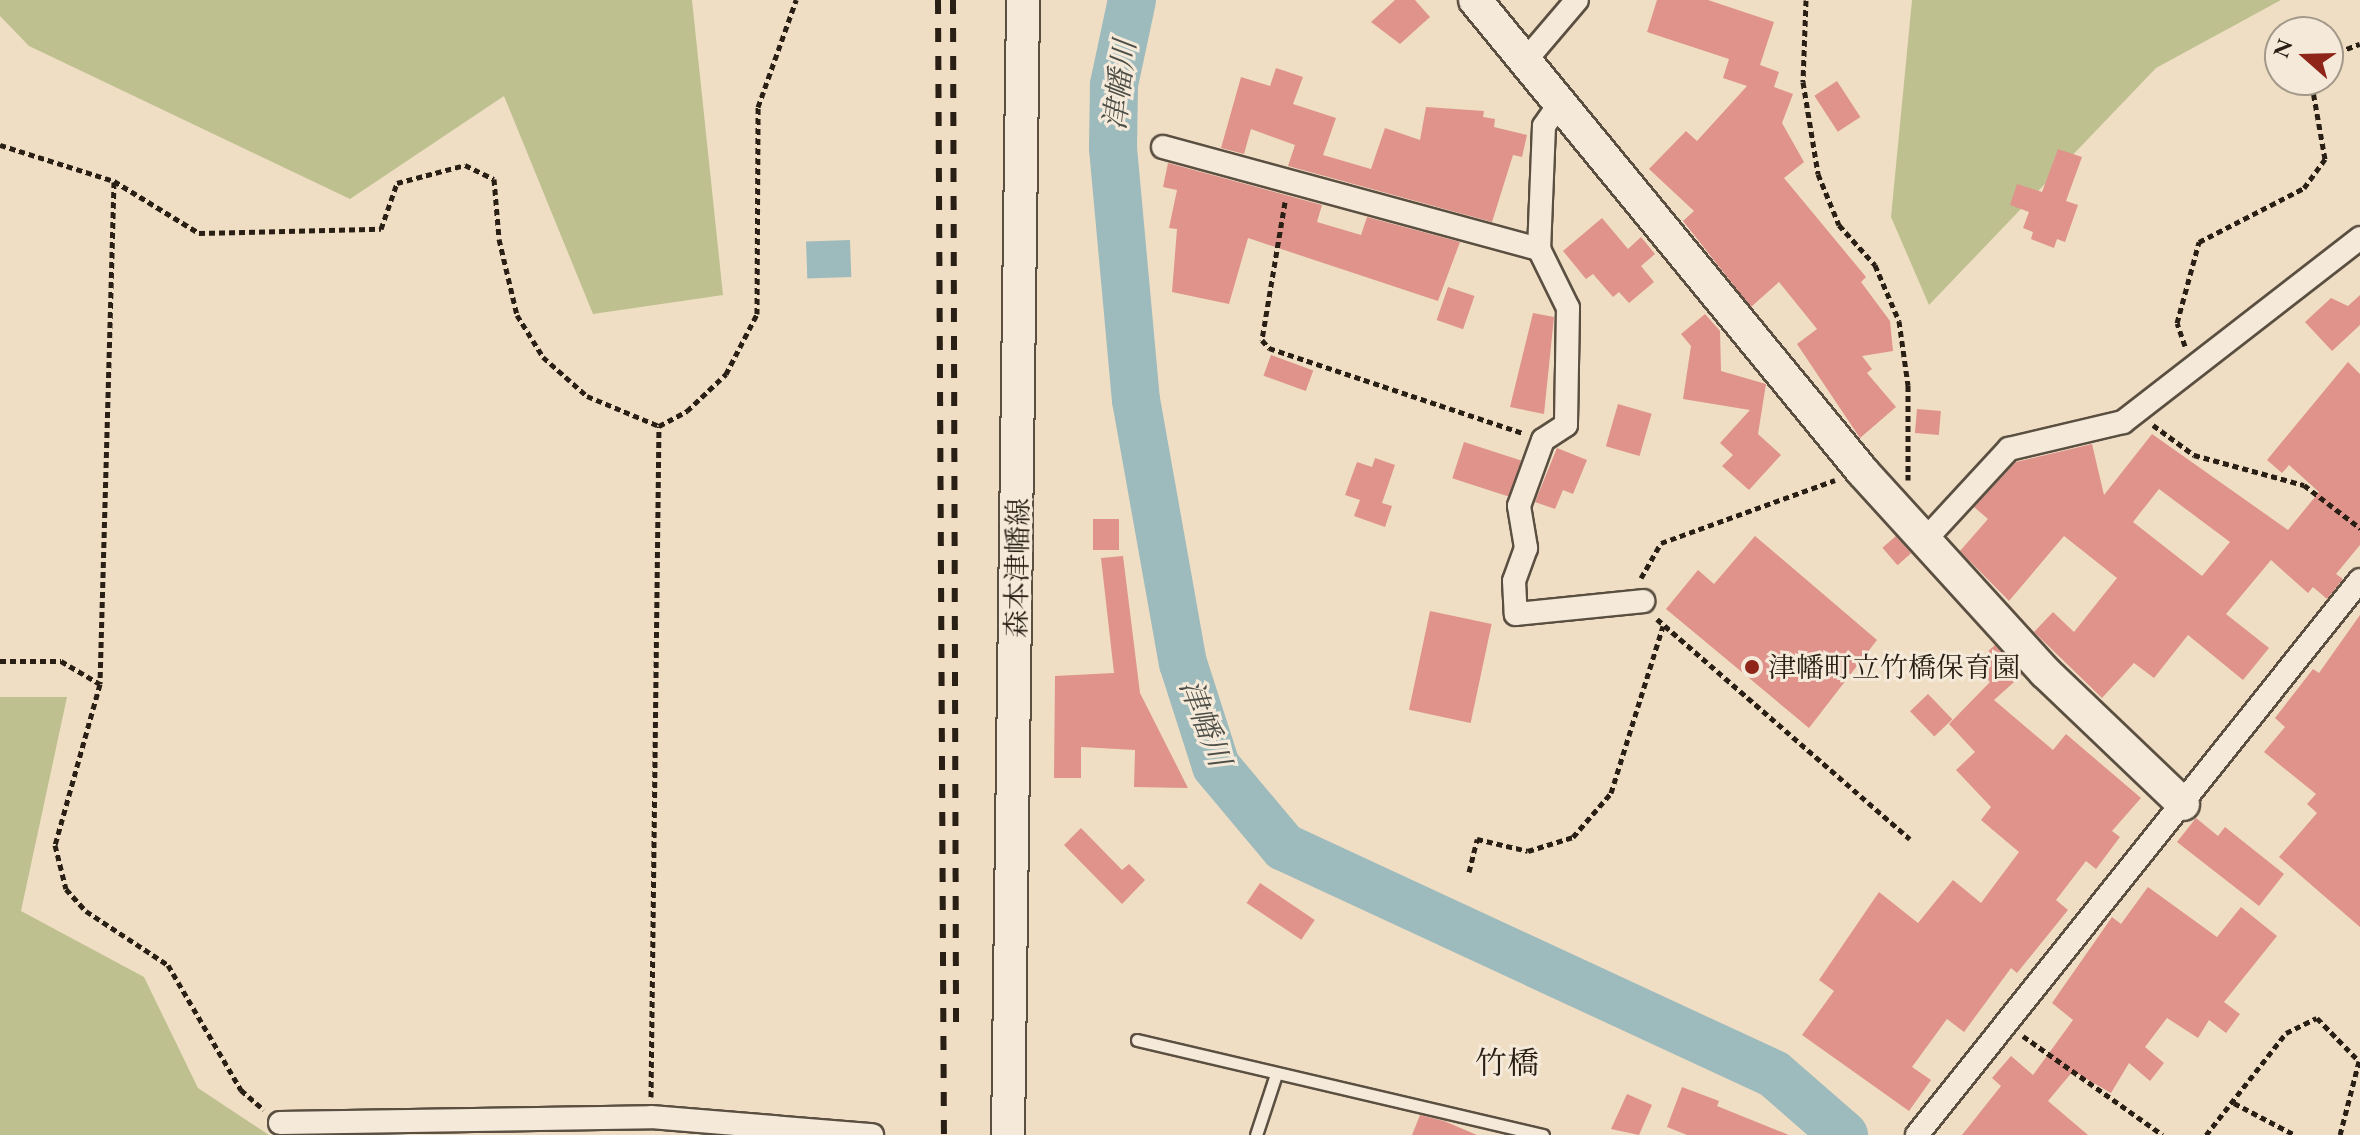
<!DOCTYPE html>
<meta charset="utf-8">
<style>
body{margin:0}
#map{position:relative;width:2360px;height:1135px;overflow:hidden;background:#efdec4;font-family:"EB Garamond","Noto Serif JP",serif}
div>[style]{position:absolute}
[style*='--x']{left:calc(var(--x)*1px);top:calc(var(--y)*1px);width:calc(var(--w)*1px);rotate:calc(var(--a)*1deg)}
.green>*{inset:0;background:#bfc090}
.water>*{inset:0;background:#9dbabd;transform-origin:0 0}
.river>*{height:48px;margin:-24px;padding:0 24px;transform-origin:24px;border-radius:24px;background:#9dbabd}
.building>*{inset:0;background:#df938a;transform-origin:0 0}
.path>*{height:5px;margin-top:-2.5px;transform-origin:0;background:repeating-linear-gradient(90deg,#291f15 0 6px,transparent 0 10px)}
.roads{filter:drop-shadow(2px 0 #5a4f41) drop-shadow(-2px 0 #5a4f41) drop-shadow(0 2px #5a4f41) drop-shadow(0 -2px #5a4f41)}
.lane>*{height:11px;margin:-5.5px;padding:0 5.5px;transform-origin:5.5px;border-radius:5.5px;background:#f5ead9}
.street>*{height:22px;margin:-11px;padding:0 11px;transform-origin:11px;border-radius:11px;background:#f5ead9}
.secondary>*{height:32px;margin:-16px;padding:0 16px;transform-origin:16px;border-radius:16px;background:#f5ead9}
.rail>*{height:6px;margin-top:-3px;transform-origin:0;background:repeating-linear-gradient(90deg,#291f15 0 14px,transparent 0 28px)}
.dots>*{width:22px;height:22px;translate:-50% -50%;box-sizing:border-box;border:4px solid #f5ead9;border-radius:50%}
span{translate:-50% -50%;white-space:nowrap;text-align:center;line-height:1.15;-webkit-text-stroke:6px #f5ead9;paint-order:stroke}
.street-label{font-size:28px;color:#291f15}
.poi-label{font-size:28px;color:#291f15}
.left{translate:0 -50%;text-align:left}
.water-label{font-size:30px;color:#4c4e47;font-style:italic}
.quarter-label{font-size:32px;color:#291f15}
.north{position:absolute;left:2264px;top:16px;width:80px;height:80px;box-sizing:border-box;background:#f5ead9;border:2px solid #a3998b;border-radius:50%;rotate:290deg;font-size:22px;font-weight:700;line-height:32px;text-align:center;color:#291f15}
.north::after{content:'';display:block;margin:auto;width:28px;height:36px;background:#8f2418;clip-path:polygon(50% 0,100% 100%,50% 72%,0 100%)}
</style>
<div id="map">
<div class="green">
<div style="clip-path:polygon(0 0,692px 0,723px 295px,593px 314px,504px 96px,350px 199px,29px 46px,0 16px)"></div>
<div style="clip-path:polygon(1912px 0,2281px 0,2156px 68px,1929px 305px,1891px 217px)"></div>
<div style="clip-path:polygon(0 697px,67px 697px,21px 911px,144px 977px,198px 1088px,269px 1135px,0 1135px)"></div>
</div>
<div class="water">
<div style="left:850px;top:240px;width:37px;height:44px;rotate:88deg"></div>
</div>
<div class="river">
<div style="--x:1132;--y:0;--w:87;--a:102"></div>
<div style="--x:1114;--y:85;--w:63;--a:90.9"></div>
<div style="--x:1113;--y:148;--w:253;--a:84.8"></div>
<div style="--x:1136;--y:400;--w:267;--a:79.9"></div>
<div style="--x:1183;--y:663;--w:108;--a:72.2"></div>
<div style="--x:1216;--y:766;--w:106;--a:50"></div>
<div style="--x:1284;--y:847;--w:540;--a:24.86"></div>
<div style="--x:1774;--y:1074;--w:93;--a:41.1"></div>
</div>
<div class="building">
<div style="clip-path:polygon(1395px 0,1415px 0,1430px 17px,1400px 44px,1371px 22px)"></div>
<div style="clip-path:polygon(1657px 0,1708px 0,1774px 22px,1760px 65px,1779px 72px,1774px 87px,1793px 94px,1782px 123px,1804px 162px,1784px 178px,1866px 277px,1861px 282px,1890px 321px,1893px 351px,1862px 356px,1872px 369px,1867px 373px,1896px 407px,1860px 438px,1797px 344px,1817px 329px,1779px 282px,1751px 307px,1683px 221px,1694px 211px,1649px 169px,1686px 131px,1697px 141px,1747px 86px,1723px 78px,1729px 59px,1647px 32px)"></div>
<div style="clip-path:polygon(1276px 68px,1303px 77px,1293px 104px,1336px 118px,1323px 155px,1371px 169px,1385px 128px,1420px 140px,1426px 107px,1484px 111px,1483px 117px,1495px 119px,1494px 127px,1527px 135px,1522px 157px,1513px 155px,1492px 222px,1288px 166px,1295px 145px,1251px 129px,1244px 154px,1221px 148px,1241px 77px,1270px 86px)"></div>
<div style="left:1837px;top:81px;width:43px;height:27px;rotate:57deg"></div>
<div style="clip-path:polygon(2058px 149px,2082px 157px,2066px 201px,2078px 205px,2065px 242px,2057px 239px,2054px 248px,2031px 239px,2033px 232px,2023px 228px,2029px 212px,2010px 205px,2017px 184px,2042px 192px)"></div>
<div style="clip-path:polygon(1168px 163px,1322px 205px,1317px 222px,1361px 235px,1367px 217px,1460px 242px,1438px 301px,1248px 238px,1229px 304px,1172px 292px,1177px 229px,1169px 228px,1177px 190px,1163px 187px)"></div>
<div style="clip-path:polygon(1602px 218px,1628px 249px,1641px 237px,1655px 254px,1641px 266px,1654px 282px,1629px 303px,1619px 292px,1613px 297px,1593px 274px,1586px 279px,1563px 251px)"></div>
<div style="left:1448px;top:287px;width:28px;height:35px;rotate:19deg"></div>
<div style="clip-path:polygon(2360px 295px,2360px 325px,2332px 351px,2305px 322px,2331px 298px,2348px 306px)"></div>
<div style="clip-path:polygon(1533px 313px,1554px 317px,1544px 414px,1510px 407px)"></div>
<div style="clip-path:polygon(1705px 314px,1720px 331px,1721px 371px,1766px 384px,1758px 434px,1781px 455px,1749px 490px,1722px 466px,1733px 455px,1720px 443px,1750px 410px,1683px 399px,1691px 346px,1681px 334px)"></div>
<div style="left:1271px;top:355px;width:45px;height:22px;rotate:20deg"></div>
<div style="clip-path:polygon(evenodd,2348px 362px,2360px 374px,2360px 545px,2336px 574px,2343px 579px,2327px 599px,2313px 587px,2308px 593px,2271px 560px,2226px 614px,2269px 648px,2243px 680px,2188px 635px,2154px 678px,2134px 663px,2102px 698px,2034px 632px,2053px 612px,2074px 632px,2117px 578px,2064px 536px,2009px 601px,1960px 551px,1988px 519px,1974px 507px,2016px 462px,2092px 444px,2104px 495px,2152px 434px,2288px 530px,2319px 492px,2289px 465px,2282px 473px,2267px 460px,2348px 362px,2159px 489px,2230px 542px,2202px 576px,2133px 522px,2159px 489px)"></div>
<div style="left:1618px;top:404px;width:35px;height:44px;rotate:16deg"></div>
<div style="left:1917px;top:409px;width:24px;height:24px;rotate:5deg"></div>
<div style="left:1464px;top:442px;width:60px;height:38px;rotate:18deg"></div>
<div style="clip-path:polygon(1557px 448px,1587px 460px,1573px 494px,1563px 490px,1555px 509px,1535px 502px)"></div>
<div style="clip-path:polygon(1375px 458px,1395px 465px,1382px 503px,1392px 506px,1385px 527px,1354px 516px,1360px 500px,1345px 495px,1357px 462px,1372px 467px)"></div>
<div style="left:1119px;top:519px;width:31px;height:26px;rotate:90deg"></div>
<div style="clip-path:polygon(1755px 536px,1877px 640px,1809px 728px,1666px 609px,1698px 570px,1714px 584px)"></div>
<div style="left:1896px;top:536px;width:23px;height:18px;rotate:49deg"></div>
<div style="clip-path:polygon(1123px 556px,1140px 693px,1188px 788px,1134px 787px,1135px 750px,1081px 747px,1081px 778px,1054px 778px,1055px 676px,1114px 673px,1101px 558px)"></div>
<div style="left:1430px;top:611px;width:63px;height:101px;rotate:12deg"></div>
<div style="clip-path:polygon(2360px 615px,2360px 927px,2279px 857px,2317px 813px,2307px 804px,2316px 794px,2264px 752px,2285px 727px,2275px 718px,2313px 669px,2319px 673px)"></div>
<div style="clip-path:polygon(1995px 645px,2022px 675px,1994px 700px,2053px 750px,2066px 734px,2141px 798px,2112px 831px,2120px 837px,2096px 869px,2086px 861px,2056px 900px,2068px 910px,2017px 973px,2011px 968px,1964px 1032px,1947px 1019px,1912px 1067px,1931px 1080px,1909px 1111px,1802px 1035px,1834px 991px,1819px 980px,1879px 892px,1918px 923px,1953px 880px,1981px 903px,2019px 852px,1981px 820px,1991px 807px,1956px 770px,1975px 752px,1949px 724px,1990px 682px,1974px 664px)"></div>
<div style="left:1928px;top:694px;width:35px;height:25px;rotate:46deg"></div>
<div style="clip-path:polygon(2196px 818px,2218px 836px,2225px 827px,2284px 874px,2259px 906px,2177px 842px)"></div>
<div style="clip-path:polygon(1081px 828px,1122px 870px,1129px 864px,1145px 880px,1122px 904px,1064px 845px)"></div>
<div style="left:1260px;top:883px;width:66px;height:24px;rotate:34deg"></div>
<div style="clip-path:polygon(2148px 887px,2217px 937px,2241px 907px,2277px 936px,2224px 1002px,2240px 1014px,2226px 1033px,2209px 1020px,2198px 1038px,2167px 1018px,2145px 1047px,2164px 1063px,2150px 1081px,2129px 1063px,2111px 1093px,2073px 1071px,2048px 1101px,2088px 1135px,1962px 1135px,2001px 1086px,1992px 1078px,2011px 1056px,2033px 1075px,2073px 1020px,2052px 1003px,2112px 917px,2121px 924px)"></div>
<div style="clip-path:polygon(1682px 1087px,1719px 1101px,1717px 1106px,1789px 1135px,1687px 1135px,1667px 1127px)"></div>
<div style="clip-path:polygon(1627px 1094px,1652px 1105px,1639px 1135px,1611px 1129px)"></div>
<div style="clip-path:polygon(1420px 1115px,1444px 1121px,1477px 1135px,1412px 1135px)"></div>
</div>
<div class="path">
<div style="--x:1806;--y:0;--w:82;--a:92.1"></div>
<div style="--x:1803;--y:82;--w:93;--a:80.7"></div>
<div style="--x:1818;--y:174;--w:55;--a:67.6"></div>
<div style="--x:1839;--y:225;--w:54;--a:48"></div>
<div style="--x:1875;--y:265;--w:61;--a:66.8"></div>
<div style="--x:1899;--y:321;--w:65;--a:82"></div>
<div style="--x:1908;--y:385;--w:95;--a:90"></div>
<div style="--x:2328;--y:56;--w:34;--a:-21"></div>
<div style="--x:0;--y:145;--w:120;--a:17.5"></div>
<div style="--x:114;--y:181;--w:100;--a:31.5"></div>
<div style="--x:199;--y:233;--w:182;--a:-1.3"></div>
<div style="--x:381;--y:229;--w:49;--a:-70.8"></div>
<div style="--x:397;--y:183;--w:70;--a:-14.8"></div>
<div style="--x:465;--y:165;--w:32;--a:26"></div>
<div style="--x:494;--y:179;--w:60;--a:85.2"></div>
<div style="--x:499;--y:239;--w:78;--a:76.7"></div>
<div style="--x:517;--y:315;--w:49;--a:58.2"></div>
<div style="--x:543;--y:357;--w:59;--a:41.6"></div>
<div style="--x:587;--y:396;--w:78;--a:22.6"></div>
<div style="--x:659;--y:426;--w:32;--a:-28"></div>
<div style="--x:687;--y:411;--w:54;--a:-43.5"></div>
<div style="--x:726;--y:374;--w:68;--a:-62.7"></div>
<div style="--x:757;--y:314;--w:207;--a:-89.7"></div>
<div style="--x:758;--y:107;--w:114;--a:-70.4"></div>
<div style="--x:114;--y:182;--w:502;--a:91.6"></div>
<div style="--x:100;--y:684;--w:167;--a:105.6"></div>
<div style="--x:55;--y:845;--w:45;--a:76"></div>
<div style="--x:66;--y:889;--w:30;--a:48"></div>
<div style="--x:86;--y:911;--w:98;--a:33.4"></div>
<div style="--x:168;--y:965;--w:145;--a:59.7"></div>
<div style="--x:241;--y:1090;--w:30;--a:41"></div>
<div style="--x:1285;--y:202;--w:140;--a:99.5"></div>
<div style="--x:1262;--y:340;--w:11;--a:49"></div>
<div style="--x:1269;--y:348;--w:268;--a:18.5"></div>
<div style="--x:2185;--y:346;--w:24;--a:-109"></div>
<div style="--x:2177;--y:323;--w:84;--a:-74.8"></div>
<div style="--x:2199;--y:242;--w:118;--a:-27.2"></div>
<div style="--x:2304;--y:188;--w:36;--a:-54"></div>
<div style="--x:2325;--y:159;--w:80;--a:-100"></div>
<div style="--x:2153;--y:425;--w:51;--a:36.2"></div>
<div style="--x:2194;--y:455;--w:114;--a:15.3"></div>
<div style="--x:2304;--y:485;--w:71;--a:37.5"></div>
<div style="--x:1641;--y:578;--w:40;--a:-60.3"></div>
<div style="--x:1661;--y:543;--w:185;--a:-19.9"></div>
<div style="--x:1657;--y:619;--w:335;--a:41"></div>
<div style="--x:0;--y:661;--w:61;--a:0"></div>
<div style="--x:61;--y:661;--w:45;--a:30.5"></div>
<div style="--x:1469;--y:872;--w:34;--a:-76"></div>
<div style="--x:1477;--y:839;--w:52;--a:13.2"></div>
<div style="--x:1528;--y:851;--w:47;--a:-17.3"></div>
<div style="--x:1573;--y:837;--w:58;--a:-49.2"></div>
<div style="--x:1611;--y:793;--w:175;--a:-72.7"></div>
<div style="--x:2023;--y:1036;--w:171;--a:35.3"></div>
<div style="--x:651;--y:1097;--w:671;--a:-89.32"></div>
<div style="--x:2234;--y:1103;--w:69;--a:27.7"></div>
<div style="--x:2206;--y:1135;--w:130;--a:-51.9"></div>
<div style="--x:2286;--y:1033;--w:34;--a:-26"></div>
<div style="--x:2317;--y:1018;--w:60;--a:45.7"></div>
<div style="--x:2359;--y:1061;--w:76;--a:104.4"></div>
</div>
<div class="roads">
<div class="lane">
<div style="--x:1137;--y:1040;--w:417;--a:13.2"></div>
<div style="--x:1256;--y:1135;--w:64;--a:-71.8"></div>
</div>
<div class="street">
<div style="--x:1525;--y:61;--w:80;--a:-49.6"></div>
<div style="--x:1560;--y:103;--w:28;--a:125"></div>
<div style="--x:1544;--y:126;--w:123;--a:92.3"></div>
<div style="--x:1539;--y:249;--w:66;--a:63.8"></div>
<div style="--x:1568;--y:308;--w:117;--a:91"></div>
<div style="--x:1566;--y:425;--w:27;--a:147"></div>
<div style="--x:1543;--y:440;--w:70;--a:110"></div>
<div style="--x:1519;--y:506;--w:43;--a:80.5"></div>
<div style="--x:1526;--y:548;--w:35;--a:110"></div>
<div style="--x:1514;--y:581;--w:33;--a:87"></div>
<div style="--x:1516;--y:614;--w:128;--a:-5.8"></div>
<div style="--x:1163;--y:147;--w:390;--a:15.2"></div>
<div style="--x:1925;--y:540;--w:124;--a:-47.3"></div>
<div style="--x:2009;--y:449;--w:117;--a:-13.3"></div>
<div style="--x:2123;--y:422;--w:300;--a:-37.8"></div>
<div style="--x:280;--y:1123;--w:371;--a:-0.9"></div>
<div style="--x:651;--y:1117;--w:222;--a:4.7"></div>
<div style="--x:1917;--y:1135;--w:710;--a:-51.4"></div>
</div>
<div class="secondary">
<div style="--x:1475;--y:0;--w:610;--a:50.59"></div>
<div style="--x:1862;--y:471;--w:272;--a:47.7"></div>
<div style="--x:2045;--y:672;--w:191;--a:43.7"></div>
<div style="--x:1008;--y:1135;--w:1135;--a:-89.24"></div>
</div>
</div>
<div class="rail">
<div style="--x:938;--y:0;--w:1135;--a:89.7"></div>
<div style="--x:953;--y:0;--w:1032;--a:89.83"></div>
</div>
<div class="dots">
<div style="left:1752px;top:667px;background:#8f2418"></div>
</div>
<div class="street-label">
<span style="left:1017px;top:568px;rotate:-89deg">森本津幡線</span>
</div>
<div class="poi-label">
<span class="left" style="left:1768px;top:667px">津幡町立竹橋保育園</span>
</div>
<div class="water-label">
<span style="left:1120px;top:85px;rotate:-83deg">津幡川</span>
<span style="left:1205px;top:723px;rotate:69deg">津幡川</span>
</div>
<div class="quarter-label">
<span style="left:1507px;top:1063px">竹橋</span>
</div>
<div class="north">N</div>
</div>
